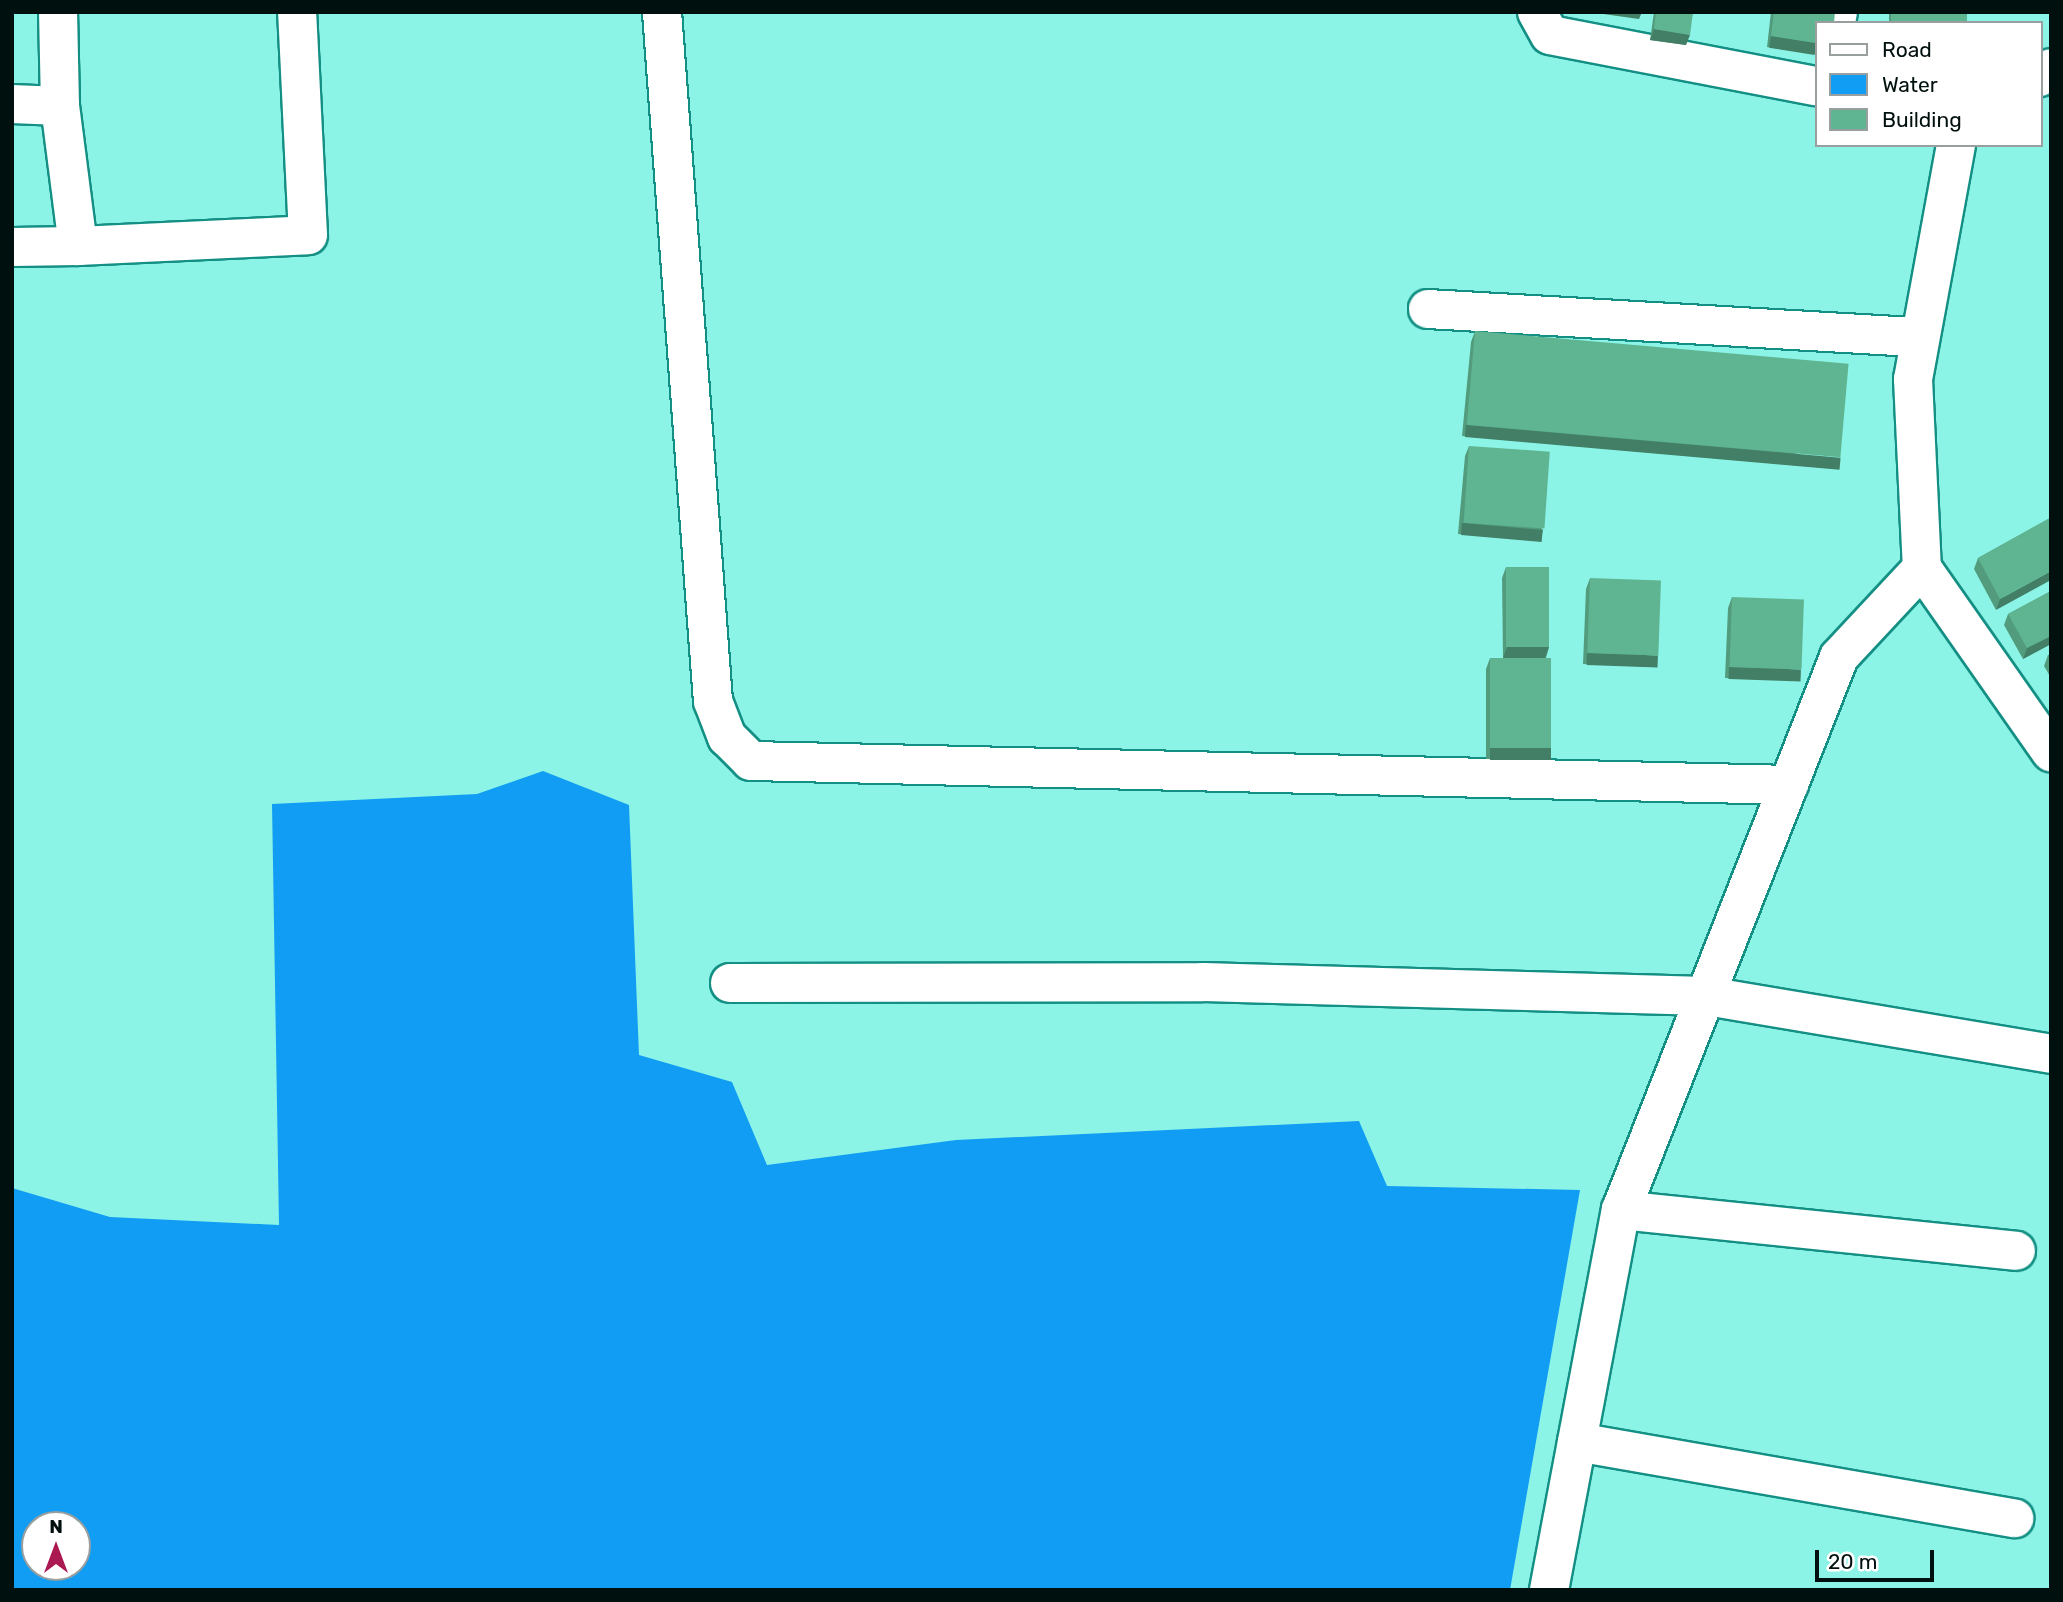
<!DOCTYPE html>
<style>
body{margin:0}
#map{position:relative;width:2063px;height:1602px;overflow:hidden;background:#8cf4e6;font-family:Rubik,sans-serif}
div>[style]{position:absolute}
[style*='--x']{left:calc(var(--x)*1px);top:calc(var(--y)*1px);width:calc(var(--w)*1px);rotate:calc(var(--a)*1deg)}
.water>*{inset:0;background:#119df3}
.roads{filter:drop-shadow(2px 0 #148f84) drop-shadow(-2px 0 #148f84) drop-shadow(0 2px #148f84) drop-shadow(0 -2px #148f84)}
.minor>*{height:38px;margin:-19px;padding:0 19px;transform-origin:19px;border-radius:19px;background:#fff}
.wall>*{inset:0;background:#529c7d;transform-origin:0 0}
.shaded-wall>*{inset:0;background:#427f66;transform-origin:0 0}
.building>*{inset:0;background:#5fb591;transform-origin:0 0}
span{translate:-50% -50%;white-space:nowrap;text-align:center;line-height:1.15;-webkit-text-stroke:5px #fff;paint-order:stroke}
.frame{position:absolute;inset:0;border:14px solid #00100e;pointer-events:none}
.legend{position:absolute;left:1815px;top:21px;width:228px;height:126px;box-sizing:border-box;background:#fff;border:2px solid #999f9f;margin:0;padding:9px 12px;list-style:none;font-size:21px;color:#00100e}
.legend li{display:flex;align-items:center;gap:14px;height:35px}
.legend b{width:35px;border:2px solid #999f9f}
.north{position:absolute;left:21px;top:1511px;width:70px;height:70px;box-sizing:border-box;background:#fff;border:2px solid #999f9f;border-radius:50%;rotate:0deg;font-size:19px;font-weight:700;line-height:28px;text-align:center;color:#00100e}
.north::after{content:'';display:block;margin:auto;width:24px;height:32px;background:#aa1952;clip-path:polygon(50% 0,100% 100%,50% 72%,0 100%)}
.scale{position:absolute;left:1815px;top:1550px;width:119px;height:32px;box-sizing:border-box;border:4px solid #00100e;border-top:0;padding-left:9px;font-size:21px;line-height:24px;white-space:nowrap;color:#00100e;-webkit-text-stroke:5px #fff;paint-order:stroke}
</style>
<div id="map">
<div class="water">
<div style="clip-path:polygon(evenodd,543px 771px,629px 805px,639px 1055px,732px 1082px,767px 1165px,956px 1140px,1359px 1121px,1387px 1186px,1580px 1190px,1510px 1590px,12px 1590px,12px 1188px,110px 1217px,279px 1225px,272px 804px,477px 794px,543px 771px,35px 1525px,77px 1525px,77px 1567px,35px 1567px,35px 1525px)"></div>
</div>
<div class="roads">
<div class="minor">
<div style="--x:662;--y:12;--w:691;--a:85.77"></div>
<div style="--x:713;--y:701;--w:39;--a:69"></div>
<div style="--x:727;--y:737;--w:34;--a:45"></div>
<div style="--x:751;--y:761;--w:1038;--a:1.32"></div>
<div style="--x:1537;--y:12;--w:26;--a:61"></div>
<div style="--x:1550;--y:35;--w:271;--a:10.9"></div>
<div style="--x:1836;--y:23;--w:11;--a:-80"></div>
<div style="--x:2040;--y:77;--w:14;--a:-39"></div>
<div style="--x:12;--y:104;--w:48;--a:2.4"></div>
<div style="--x:60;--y:106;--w:94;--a:-91.2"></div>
<div style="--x:1956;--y:145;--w:238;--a:100.4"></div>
<div style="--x:1913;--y:379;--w:189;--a:87.3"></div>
<div style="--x:1922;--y:568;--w:225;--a:55"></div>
<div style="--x:78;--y:246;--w:230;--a:-2.7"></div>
<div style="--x:308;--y:235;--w:223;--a:-92.8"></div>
<div style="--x:12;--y:247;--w:66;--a:-0.9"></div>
<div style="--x:78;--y:246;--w:141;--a:-97.3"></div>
<div style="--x:1428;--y:309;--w:493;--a:3.3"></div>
<div style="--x:730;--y:983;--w:473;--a:-0.1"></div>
<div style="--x:1203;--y:982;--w:503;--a:1.59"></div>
<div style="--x:1706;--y:996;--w:350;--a:9.5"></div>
<div style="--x:1621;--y:1210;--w:397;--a:5.9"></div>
<div style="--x:1577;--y:1442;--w:444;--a:9.9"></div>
<div style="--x:1549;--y:1590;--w:387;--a:-79.3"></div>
<div style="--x:1621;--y:1210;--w:594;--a:-68.48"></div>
<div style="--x:1839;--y:657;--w:122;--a:-47"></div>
</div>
</div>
<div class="wall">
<div style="clip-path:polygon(1654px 12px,1693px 12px,1686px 45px,1650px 40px)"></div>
<div style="clip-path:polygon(1771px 12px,1835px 12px,1816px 23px,1816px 54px,1767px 47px)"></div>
<div style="left:1889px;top:12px;width:78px;height:11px"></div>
<div style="clip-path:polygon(1475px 331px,1837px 469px,1462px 436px,1471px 342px)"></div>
<div style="clip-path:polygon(1469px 446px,1543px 530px,1540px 541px,1458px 534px,1465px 456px)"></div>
<div style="clip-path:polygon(2050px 518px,1996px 610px,1974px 569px,1978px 558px)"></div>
<div style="clip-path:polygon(1506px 567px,1549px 647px,1546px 658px,1551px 748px,1547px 759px,1486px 759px,1486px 669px,1490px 658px,1503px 658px,1502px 578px)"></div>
<div style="clip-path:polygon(1590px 578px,1654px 667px,1583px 664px,1586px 589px)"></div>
<div style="clip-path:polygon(2051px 591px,2051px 644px,2023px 659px,2004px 625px,2008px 614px)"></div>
<div style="clip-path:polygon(1732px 597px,1797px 680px,1725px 678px,1728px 608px)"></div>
<div style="clip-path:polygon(2051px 654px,2051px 678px,2044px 666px,2048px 655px)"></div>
</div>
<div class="shaded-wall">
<div style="clip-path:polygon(1589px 12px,1642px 12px,1639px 19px)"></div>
<div style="clip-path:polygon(1654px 29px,1690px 35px,1686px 45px,1650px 40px)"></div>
<div style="left:1771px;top:36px;width:46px;height:12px;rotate:9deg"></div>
<div style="left:1466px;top:425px;width:376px;height:12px;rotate:5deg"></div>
<div style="left:1462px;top:523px;width:81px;height:12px;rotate:5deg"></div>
<div style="clip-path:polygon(2051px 571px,2051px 580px,1996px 610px,2000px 599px)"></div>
<div style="clip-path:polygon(2051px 636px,2051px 644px,2023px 659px,2027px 648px)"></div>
<div style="clip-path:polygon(1507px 647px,1549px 647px,1545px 658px,1503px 658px)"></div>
<div style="left:1587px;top:653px;width:71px;height:12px;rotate:2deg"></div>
<div style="left:1729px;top:667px;width:72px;height:12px;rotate:2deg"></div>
<div style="left:1490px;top:748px;width:61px;height:12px"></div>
</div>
<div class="building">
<div style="clip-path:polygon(1656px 12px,1693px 12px,1690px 35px,1654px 29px)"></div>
<div style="clip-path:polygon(1774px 12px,1835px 12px,1834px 23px,1816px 23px,1816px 43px,1771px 36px)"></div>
<div style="left:1891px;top:12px;width:76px;height:11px"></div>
<div style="left:1475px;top:331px;width:375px;height:94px;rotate:5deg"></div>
<div style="left:1469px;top:446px;width:81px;height:77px;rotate:4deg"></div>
<div style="clip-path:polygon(2050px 518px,2051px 571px,2000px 599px,1978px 558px)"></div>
<div style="left:1506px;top:567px;width:43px;height:80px"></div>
<div style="left:1590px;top:578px;width:71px;height:75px;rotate:2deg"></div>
<div style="clip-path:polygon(2051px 591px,2051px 636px,2027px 648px,2008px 614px)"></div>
<div style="left:1732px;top:597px;width:72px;height:70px;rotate:2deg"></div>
<div style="left:1490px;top:658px;width:61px;height:90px"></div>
</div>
<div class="frame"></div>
<ul class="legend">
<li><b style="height:9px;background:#fff"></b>Road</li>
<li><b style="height:19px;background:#119df3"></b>Water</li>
<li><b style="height:19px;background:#5fb591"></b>Building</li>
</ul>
<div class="north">N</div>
<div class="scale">20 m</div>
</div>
